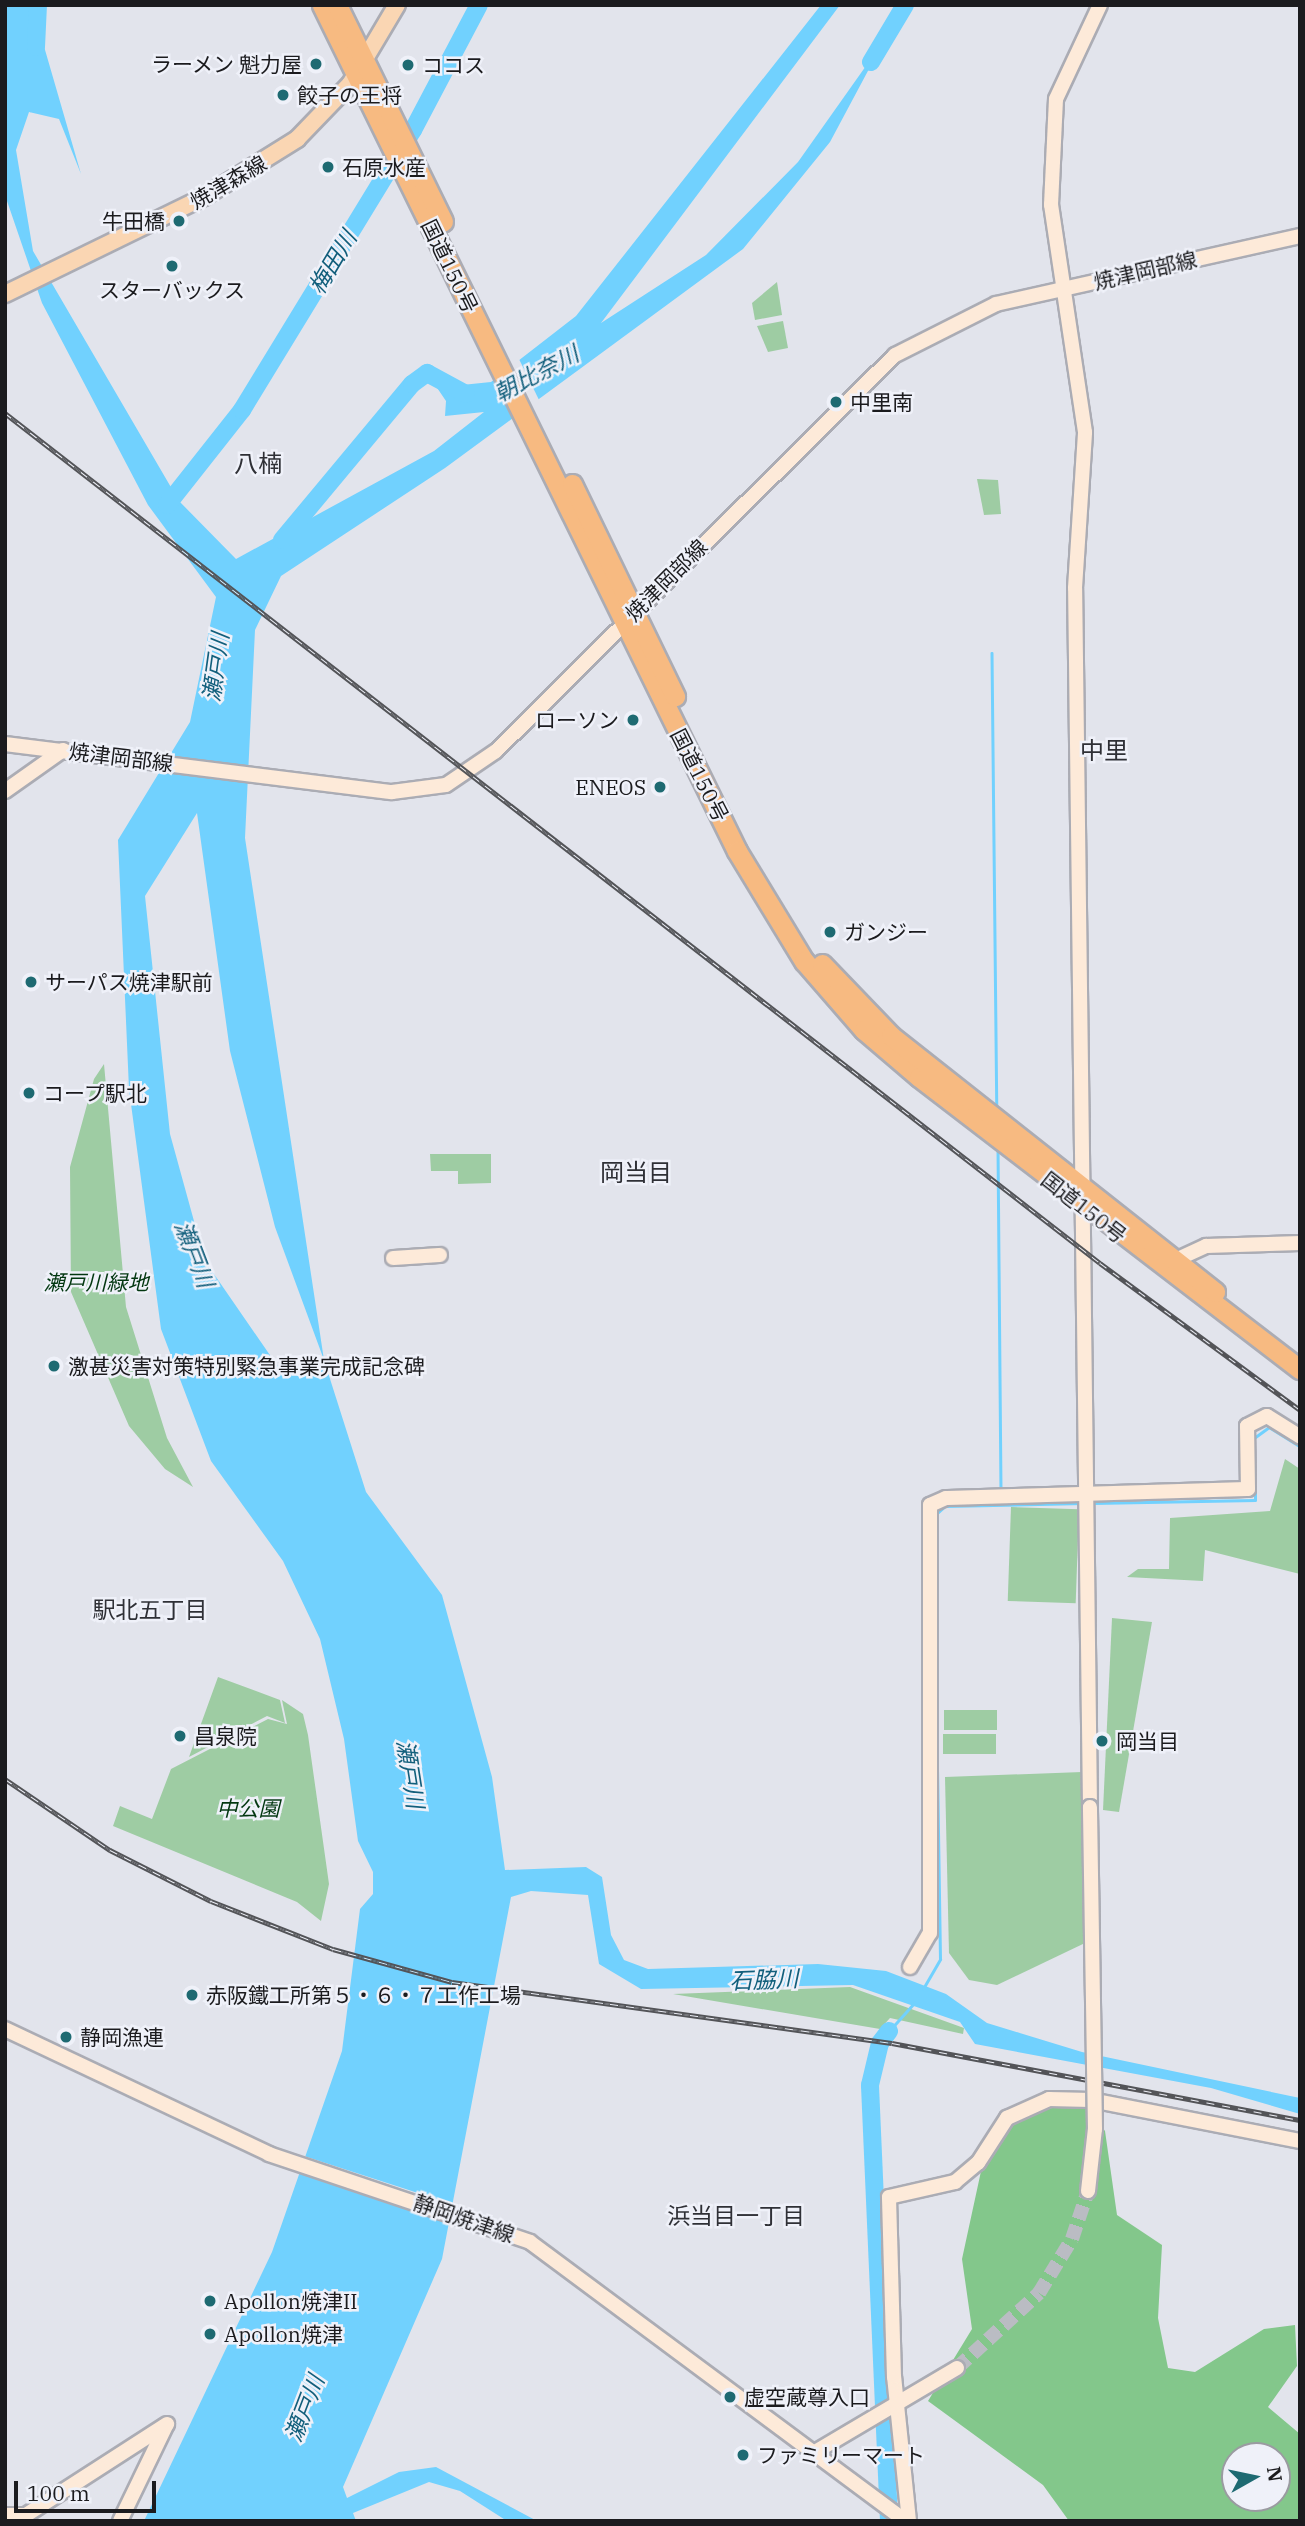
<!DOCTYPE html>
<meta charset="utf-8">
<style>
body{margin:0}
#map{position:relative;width:1305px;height:2526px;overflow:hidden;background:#e2e4ec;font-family:"IBM Plex Serif","Noto Sans JP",serif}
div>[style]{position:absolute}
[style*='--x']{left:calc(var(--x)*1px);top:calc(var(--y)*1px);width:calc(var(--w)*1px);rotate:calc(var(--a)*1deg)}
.green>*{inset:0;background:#9ecca3;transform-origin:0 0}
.forest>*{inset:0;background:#83c78b}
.water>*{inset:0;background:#71d1fe}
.pier>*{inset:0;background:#e2e4ec;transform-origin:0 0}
.stream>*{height:2.5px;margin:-1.25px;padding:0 1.25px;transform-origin:1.25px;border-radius:1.25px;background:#71d1fe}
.river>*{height:18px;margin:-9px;padding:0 9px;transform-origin:9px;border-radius:9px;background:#71d1fe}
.secondary-tunnel>*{height:14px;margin-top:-7px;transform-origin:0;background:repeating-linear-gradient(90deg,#babcc3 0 14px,transparent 0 21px)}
.roads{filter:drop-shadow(2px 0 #abacb4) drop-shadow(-2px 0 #abacb4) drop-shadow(0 2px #abacb4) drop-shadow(0 -2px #abacb4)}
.secondary>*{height:14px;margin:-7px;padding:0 7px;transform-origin:7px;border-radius:7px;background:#fdead9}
.primary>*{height:16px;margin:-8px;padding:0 8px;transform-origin:8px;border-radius:8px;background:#fad6b3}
.highway>*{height:19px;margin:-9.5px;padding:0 9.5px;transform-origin:9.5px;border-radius:9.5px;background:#f7ba81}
.rail>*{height:5px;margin-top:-2.5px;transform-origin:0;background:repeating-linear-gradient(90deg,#eff1f9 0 8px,#535458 0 16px);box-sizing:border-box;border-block:2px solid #535458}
.bridges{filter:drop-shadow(2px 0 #abacb4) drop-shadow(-2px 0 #abacb4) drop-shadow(0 2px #abacb4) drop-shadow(0 -2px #abacb4)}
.secondary-bridge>*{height:14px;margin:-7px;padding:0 7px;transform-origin:7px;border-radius:7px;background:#fdead9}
.dots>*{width:19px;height:19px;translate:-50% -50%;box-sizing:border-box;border:4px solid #eff1f9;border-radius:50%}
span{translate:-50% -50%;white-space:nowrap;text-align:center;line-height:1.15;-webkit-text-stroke:5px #eff1f9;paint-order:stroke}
.poi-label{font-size:21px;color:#1b1b1e}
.right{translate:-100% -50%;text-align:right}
.left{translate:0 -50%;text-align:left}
.street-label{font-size:21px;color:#1b1b1e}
.park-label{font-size:21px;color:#023710;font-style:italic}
.water-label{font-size:23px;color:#125f7c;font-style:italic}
.neighbourhood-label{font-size:23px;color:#2f3036}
.quarter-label{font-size:24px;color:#2f3036}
.frame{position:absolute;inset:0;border:7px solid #1b1b1e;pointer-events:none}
.north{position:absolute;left:1221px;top:2442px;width:70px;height:70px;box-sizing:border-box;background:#eff1f9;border:2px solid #9a9ba1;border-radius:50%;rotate:81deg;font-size:19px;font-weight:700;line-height:28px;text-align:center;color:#1b1b1e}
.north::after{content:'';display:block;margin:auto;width:24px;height:32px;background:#1e6a72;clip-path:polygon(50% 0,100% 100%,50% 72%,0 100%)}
.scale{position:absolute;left:14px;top:2481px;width:142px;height:32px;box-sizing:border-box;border:4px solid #1b1b1e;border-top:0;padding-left:9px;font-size:21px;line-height:24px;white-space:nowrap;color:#1b1b1e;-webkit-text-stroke:5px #eff1f9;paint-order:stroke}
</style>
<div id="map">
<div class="green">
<div style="clip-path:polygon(777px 282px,782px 315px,755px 320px,752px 303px)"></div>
<div style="clip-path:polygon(783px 321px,788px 348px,768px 352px,757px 326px)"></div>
<div style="clip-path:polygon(977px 479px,998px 480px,1001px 514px,984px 515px)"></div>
<div style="clip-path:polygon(104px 1064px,126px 1307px,167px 1438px,193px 1487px,165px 1469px,129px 1426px,71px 1292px,70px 1167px,94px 1079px)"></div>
<div style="clip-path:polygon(430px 1154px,491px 1154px,491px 1183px,458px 1184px,458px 1171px,431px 1171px)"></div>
<div style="clip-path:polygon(1285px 1459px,1300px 1469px,1300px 1574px,1205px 1550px,1203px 1581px,1127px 1577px,1138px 1569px,1169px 1569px,1170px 1518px,1270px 1511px)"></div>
<div style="left:1011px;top:1507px;width:68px;height:94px;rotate:2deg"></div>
<div style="clip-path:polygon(1112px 1618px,1152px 1622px,1119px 1812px,1103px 1810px)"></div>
<div style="clip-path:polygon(218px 1677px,280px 1700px,285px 1723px,267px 1716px,189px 1757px)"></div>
<div style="clip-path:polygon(282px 1700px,303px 1714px,308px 1735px,329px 1884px,321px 1921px,297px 1902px,113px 1826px,120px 1806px,152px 1819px,171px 1769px,268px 1719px,287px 1724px)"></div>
<div style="left:944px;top:1710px;width:53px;height:20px"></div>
<div style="left:943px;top:1734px;width:53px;height:20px"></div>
<div style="clip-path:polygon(1082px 1772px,1085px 1943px,997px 1985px,969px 1980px,949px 1953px,945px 1777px)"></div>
<div style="clip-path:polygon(850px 1987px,964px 2028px,963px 2034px,890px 2018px,880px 2029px,673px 1994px)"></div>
</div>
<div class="forest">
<div style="clip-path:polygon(evenodd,1057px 2100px,1086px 2106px,1105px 2131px,1117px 2215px,1162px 2245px,1158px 2318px,1168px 2368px,1195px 2372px,1264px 2329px,1295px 2325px,1297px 2366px,1268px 2407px,1300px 2434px,1300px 2521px,1069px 2521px,1043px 2485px,928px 2401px,972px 2329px,962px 2259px,983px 2162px,1011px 2122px,1057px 2100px,1235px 2456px,1277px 2456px,1277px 2498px,1235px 2498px,1235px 2456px)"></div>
</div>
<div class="water">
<div style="clip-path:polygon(evenodd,5px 5px,32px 5px,81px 174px,59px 119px,29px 112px,16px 150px,33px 251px,179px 501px,236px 559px,434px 451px,484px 412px,445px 416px,446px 401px,427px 373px,452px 386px,491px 382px,576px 316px,821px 5px,840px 5px,601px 323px,706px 255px,798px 162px,885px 39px,830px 142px,743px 249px,445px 468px,281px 576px,255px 630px,245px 838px,324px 1360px,366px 1492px,442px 1595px,492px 1777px,505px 1870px,586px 1867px,602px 1877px,611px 1935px,624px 1960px,648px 1969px,818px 1964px,886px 1971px,946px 1994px,987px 2023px,1082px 2052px,1300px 2098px,1300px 2114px,1211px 2088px,975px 2044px,960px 2022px,853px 1985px,641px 1989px,599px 1964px,588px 1895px,531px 1891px,511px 1897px,442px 2259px,343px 2487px,347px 2498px,399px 2472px,436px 2467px,537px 2521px,507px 2521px,460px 2491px,429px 2482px,353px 2513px,356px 2521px,144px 2521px,272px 2252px,342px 2051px,360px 1909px,373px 1894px,373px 1872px,358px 1841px,344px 1739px,320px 1639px,283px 1561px,211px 1461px,161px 1329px,129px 1089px,118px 840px,190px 722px,216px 597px,148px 505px,42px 303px,7px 201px,5px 5px,197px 813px,230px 1051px,275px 1227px,324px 1360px,283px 1374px,205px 1261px,170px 1134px,145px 896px,197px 813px)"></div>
</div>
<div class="pier">
<div style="clip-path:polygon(518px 357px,540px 402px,516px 420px,494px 375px)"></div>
<div style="left:301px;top:2155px;width:165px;height:18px;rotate:18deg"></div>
</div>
<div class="stream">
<div style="--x:992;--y:653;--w:455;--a:89.4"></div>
<div style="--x:998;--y:1147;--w:343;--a:89.5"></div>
<div style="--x:1254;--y:1438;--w:19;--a:-36"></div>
<div style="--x:1269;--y:1427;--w:36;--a:32"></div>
<div style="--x:1093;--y:1503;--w:162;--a:-1.1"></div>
<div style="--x:1255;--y:1500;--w:13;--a:-90"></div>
<div style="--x:935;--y:1515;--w:13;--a:-42"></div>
<div style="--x:945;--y:1506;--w:138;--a:-1.2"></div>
<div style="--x:923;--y:1989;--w:34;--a:-60"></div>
<div style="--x:940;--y:1959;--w:187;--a:-90.9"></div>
<div style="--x:889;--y:2031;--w:38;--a:-48"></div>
</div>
<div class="river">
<div style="--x:36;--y:47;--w:42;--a:-87.3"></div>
<div style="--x:871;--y:62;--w:66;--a:-59.2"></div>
<div style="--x:167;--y:505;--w:121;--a:-51.7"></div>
<div style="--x:242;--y:410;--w:328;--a:-58.6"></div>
<div style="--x:413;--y:130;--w:141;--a:-62.2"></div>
<div style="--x:282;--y:540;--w:203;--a:-50.2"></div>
<div style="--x:412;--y:384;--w:19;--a:-36"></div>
<div style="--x:427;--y:373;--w:44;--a:28.3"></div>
<div style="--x:889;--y:2521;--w:436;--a:-92.5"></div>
<div style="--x:870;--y:2085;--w:43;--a:-76.6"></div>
<div style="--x:880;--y:2043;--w:15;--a:-53"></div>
</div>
<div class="secondary-tunnel">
<div style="--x:957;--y:2368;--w:111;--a:-42.4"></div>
<div style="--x:1039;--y:2293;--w:63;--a:-58.6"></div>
<div style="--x:1072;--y:2239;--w:51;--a:-71.6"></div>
</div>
<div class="roads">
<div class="secondary">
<div style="--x:5;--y:744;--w:390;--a:7.1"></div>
<div style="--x:392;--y:792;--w:54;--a:-7.4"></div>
<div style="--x:446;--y:785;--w:60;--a:-34.2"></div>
<div style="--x:496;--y:751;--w:562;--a:-44.78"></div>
<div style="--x:895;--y:355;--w:113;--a:-26.8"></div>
<div style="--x:996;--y:304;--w:312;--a:-12.6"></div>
<div style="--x:5;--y:791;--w:71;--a:-35.3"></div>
<div style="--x:393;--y:1258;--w:47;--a:-3.7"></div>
<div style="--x:1169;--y:1263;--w:41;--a:-24.7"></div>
<div style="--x:1206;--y:1246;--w:94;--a:-1.8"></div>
<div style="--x:1090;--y:1807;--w:1219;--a:-90.7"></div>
<div style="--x:1075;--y:588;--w:156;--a:-86.3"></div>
<div style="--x:1085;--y:432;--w:230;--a:-98.5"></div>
<div style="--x:1051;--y:205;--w:106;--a:-87.3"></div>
<div style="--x:1056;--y:99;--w:104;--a:-64.9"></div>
<div style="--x:910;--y:1967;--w:39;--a:-60"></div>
<div style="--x:930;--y:1933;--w:428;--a:-90"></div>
<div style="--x:930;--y:1505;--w:17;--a:-24"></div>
<div style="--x:946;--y:1498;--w:302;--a:-1.7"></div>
<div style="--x:1248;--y:1489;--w:63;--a:-90.9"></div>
<div style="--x:1247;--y:1426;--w:22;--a:-27"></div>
<div style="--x:1267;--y:1416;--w:39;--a:32"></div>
<div style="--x:5;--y:2029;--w:292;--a:25.3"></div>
<div style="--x:269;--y:2154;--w:275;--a:18.6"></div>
<div style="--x:530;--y:2242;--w:468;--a:36.6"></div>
<div style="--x:815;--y:2452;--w:165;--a:-30.6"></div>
<div style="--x:5;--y:2515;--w:21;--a:0"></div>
<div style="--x:26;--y:2515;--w:168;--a:-32.8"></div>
<div style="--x:120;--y:2521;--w:106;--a:-64.2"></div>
<div style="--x:909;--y:2521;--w:145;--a:-95.9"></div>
<div style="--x:894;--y:2377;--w:180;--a:-91.6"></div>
<div style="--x:889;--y:2197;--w:68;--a:-12.8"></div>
<div style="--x:955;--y:2182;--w:30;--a:-40"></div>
<div style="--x:978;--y:2163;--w:54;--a:-57.2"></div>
<div style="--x:1007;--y:2118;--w:46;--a:-24.3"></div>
<div style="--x:1049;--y:2099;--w:42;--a:1.4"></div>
<div style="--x:1091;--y:2100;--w:213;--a:11.1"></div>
</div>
<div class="primary">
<div style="--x:5;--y:294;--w:221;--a:-26"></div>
<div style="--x:204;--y:197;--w:110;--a:-31.9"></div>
<div style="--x:297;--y:139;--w:76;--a:-46.1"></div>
<div style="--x:350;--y:84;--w:92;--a:-59.3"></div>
</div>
<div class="highway">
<div style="--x:322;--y:5;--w:942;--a:63.87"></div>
<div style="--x:737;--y:851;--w:129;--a:58.7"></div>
<div style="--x:804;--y:961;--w:91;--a:49"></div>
<div style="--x:864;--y:1030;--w:72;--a:40.5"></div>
<div style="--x:919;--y:1077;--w:480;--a:37.5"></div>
<div style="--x:337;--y:5;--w:241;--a:63.9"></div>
<div style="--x:572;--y:484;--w:236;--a:64.1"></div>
<div style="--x:822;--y:964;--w:100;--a:46.2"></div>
<div style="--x:891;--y:1036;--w:413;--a:38.3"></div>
</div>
</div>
<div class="rail">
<div style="--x:5;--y:413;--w:1386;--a:37.82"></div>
<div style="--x:1100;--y:1263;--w:248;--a:36.3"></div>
<div style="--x:5;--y:1779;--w:127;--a:34.1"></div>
<div style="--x:110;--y:1850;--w:113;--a:26.8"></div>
<div style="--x:211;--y:1901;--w:131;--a:21.5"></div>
<div style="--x:333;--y:1949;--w:123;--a:15.5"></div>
<div style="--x:452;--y:1982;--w:444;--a:7.9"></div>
<div style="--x:892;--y:2043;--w:415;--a:10.7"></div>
</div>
<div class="bridges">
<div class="secondary-bridge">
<div style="--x:1088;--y:2191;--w:62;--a:-83.6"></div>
<div style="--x:1095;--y:2129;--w:322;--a:-90.9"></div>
</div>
</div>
<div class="dots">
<div style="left:316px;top:64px;background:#1e6a72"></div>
<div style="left:408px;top:65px;background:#1e6a72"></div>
<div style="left:283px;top:95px;background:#1e6a72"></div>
<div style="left:328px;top:167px;background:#1e6a72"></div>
<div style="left:179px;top:221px;background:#1e6a72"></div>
<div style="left:172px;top:266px;background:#1e6a72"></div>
<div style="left:836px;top:402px;background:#1e6a72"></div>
<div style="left:633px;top:720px;background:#1e6a72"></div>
<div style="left:660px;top:787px;background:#1e6a72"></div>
<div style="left:830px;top:932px;background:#1e6a72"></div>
<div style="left:31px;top:982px;background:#1e6a72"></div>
<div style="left:29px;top:1093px;background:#1e6a72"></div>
<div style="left:54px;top:1366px;background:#1e6a72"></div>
<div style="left:180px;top:1736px;background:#1e6a72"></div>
<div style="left:1102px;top:1741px;background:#1e6a72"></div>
<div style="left:192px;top:1995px;background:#1e6a72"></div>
<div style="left:66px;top:2037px;background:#1e6a72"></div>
<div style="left:210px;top:2301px;background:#1e6a72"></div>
<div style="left:210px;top:2334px;background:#1e6a72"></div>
<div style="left:730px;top:2397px;background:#1e6a72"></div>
<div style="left:743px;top:2455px;background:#1e6a72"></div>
</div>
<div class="poi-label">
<span class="right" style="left:302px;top:64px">ラーメン 魁力屋</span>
<span class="left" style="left:422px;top:65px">ココス</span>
<span class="left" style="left:297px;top:95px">餃子の王将</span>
<span class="left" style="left:342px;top:167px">石原水産</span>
<span class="right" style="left:165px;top:221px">牛田橋</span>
<span style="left:172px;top:290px">スターバックス</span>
<span class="left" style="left:850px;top:402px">中里南</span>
<span class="right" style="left:619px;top:720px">ローソン</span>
<span class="right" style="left:646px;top:787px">ENEOS</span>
<span class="left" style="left:844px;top:932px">ガンジー</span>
<span class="left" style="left:45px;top:982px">サーパス焼津駅前</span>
<span class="left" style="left:43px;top:1093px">コープ駅北</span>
<span class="left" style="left:68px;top:1366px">激甚災害対策特別緊急事業完成記念碑</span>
<span class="left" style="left:194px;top:1736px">昌泉院</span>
<span class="left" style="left:1116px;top:1741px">岡当目</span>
<span class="left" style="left:206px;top:1995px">赤阪鐵工所第５・６・７工作工場</span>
<span class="left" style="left:80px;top:2037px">静岡漁連</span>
<span class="left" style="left:224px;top:2301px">Apollon焼津II</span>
<span class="left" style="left:224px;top:2334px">Apollon焼津</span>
<span class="left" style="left:744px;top:2397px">虚空蔵尊入口</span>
<span class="left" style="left:757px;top:2455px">ファミリーマート</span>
</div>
<div class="street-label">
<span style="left:228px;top:182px;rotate:-30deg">焼津森線</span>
<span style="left:450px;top:266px;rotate:64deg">国道150号</span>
<span style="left:1145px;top:270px;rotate:-13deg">焼津岡部線</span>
<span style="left:666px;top:580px;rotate:-45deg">焼津岡部線</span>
<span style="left:121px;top:757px;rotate:7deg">焼津岡部線</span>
<span style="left:700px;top:775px;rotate:63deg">国道150号</span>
<span style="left:1084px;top:1207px;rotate:38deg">国道150号</span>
<span style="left:464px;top:2218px;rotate:19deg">静岡焼津線</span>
</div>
<div class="park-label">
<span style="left:96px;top:1282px">瀬戸川緑地</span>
<span style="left:248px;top:1808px">中公園</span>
</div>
<div class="water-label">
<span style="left:332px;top:262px;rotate:-59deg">梅田川</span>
<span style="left:536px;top:373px;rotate:-28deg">朝比奈川</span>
<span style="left:215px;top:667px;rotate:-82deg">瀬戸川</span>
<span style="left:195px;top:1254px;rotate:69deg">瀬戸川</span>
<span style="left:411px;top:1774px;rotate:81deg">瀬戸川</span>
<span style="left:764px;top:1979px;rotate:-2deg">石脇川</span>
<span style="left:304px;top:2408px;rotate:-69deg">瀬戸川</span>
</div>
<div class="neighbourhood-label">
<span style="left:150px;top:1609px">駅北五丁目</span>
<span style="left:736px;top:2215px">浜当目一丁目</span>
</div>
<div class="quarter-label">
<span style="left:258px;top:464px">八楠</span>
<span style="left:1104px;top:751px">中里</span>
<span style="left:636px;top:1173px">岡当目</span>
</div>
<div class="frame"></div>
<div class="north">N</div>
<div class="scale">100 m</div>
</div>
